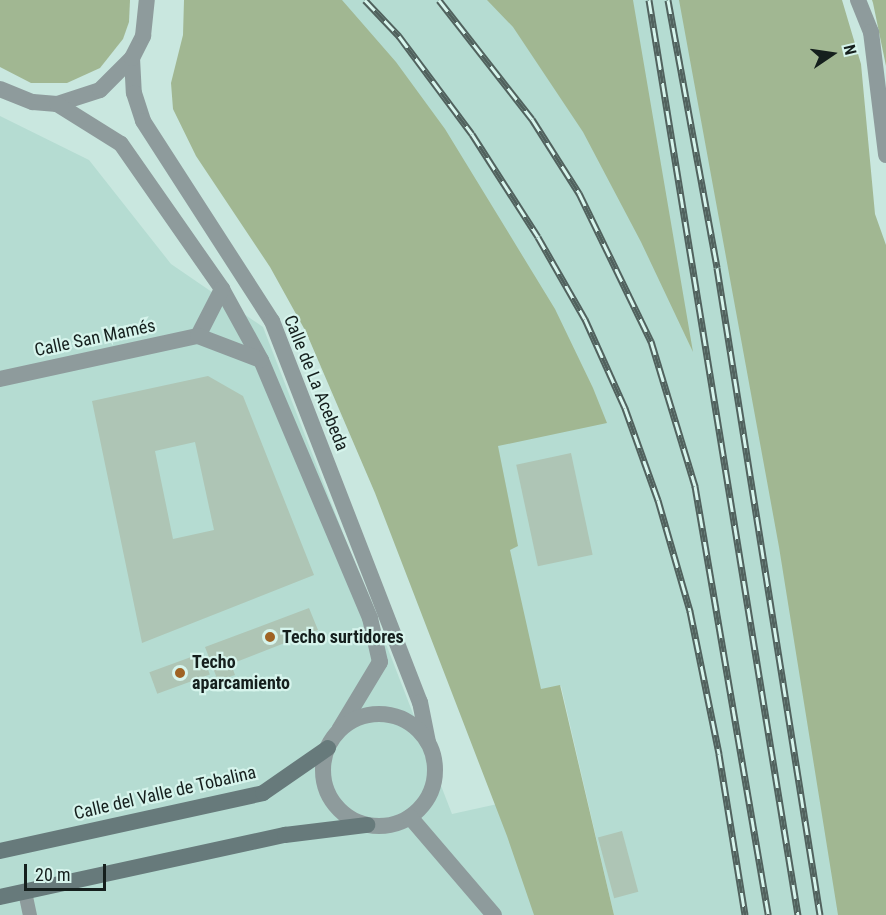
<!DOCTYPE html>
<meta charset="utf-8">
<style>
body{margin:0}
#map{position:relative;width:886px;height:915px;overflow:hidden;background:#c9e7df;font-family:"Roboto Condensed",sans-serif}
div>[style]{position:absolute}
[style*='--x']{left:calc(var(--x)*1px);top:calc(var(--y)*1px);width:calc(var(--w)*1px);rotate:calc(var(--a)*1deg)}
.built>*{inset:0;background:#b5dcd2}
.green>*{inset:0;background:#a1b792}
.building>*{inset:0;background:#aec5b5;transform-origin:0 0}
.service>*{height:14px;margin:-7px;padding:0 7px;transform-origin:7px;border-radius:7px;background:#8e9b9c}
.minor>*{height:16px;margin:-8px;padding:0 8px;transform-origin:8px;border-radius:8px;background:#8e9b9c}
.minor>.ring{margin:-8px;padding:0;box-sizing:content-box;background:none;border:16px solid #8e9b9c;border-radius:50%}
.secondary>*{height:16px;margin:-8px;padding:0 8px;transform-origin:8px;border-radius:8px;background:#677a7b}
.rail>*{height:7px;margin-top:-3.5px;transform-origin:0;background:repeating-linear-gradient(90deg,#d6f4ec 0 14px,#51625e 0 28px);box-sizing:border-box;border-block:2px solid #51625e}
.dots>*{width:16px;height:16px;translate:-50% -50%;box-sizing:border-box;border:3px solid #d6f4ec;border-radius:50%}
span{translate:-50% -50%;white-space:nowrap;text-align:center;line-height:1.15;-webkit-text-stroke:4.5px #d6f4ec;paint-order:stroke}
.street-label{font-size:18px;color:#151f1d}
.poi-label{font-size:18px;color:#151f1d;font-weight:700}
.left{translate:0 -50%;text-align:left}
.north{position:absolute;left:802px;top:24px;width:60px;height:60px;-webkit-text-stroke:4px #d6f4ec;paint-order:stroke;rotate:77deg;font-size:16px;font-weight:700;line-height:24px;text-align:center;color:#151f1d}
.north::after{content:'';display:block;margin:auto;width:21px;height:27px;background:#151f1d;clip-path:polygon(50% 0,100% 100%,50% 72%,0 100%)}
.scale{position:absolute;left:24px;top:864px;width:82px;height:27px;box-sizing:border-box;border:3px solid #151f1d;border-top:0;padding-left:8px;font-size:18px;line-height:21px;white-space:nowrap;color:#151f1d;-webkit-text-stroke:4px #d6f4ec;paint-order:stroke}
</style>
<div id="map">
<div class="built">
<div style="clip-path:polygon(237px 0,735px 0,886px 915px,614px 915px,561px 686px,530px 691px)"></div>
<div style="clip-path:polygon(0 116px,89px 160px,171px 264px,263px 327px,452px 814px,548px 793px,571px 915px,0 915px)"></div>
</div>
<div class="green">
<div style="clip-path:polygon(0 0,130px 0,129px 22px,123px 39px,100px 68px,67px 83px,31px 83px,0 67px)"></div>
<div style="clip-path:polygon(184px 0,342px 0,396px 62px,445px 129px,555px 309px,593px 388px,607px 423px,498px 446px,518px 546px,510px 550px,541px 689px,560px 685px,614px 915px,534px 915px,507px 836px,375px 493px,306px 332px,270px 267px,196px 156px,173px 109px,171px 83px,183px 35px)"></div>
<div style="clip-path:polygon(487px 0,633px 0,693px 352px,641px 242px,583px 132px,513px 27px)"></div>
<div style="clip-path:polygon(679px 0,842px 0,861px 64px,875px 214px,886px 245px,886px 915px,838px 915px,779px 547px)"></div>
<div style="clip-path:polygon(872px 0,886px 0,886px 66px,873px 3px)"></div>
</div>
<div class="building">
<div style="clip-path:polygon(evenodd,208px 376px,243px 396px,314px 575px,142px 643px,92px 401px,208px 376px,195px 442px,214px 530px,173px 539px,155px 451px,195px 442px)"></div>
<div style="left:571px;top:453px;width:104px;height:56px;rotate:78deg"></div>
<div style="clip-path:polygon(309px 608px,318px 630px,231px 664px,235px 675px,218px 681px,205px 647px)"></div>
<div style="left:202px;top:653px;width:23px;height:56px;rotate:70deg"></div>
<div style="left:622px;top:831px;width:63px;height:25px;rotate:75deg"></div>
</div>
<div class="service">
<div style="--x:25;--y:892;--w:24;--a:78"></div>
</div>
<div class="minor">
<div style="--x:858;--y:0;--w:35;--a:68"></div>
<div style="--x:871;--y:32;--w:124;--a:83"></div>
<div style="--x:132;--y:58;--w:35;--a:87"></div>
<div style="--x:134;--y:93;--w:29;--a:72"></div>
<div style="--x:143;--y:121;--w:238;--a:57.2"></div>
<div style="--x:272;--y:321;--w:409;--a:68.8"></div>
<div style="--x:420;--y:702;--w:41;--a:78.7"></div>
<div style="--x:0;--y:89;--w:35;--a:22"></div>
<div style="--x:33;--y:102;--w:24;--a:5"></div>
<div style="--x:57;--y:104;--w:45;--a:-18"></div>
<div style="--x:100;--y:90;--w:45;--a:-45"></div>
<div style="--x:132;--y:58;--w:25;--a:-63"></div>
<div style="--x:143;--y:36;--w:36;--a:-84"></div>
<div style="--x:57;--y:104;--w:75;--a:32"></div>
<div style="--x:121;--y:144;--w:177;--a:55.1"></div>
<div style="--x:222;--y:289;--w:81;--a:61.2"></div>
<div style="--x:261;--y:360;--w:280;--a:67.1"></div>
<div style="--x:370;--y:618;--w:45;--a:77.2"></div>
<div style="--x:380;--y:662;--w:79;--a:121.1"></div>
<div style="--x:198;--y:336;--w:53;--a:-62.9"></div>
<div style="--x:0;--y:379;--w:203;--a:-12.3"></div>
<div style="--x:198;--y:336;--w:67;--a:20.9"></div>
<div class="ring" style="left:323px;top:714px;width:96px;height:96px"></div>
<div style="--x:410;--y:817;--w:129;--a:49.4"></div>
</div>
<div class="secondary">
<div style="--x:0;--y:851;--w:269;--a:-12.4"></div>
<div style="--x:263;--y:793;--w:79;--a:-34.7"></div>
<div style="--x:0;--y:897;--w:292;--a:-12.3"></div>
<div style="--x:285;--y:835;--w:83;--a:-7"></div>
</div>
<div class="rail">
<div style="--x:365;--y:0;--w:50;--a:46.6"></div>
<div style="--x:399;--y:36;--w:122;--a:53.3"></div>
<div style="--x:472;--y:134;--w:122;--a:57.3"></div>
<div style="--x:538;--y:237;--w:95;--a:60.2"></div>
<div style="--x:585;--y:319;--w:98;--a:65.8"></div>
<div style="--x:625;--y:408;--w:98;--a:70.3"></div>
<div style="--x:658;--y:500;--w:116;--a:73.9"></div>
<div style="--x:690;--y:611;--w:146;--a:78.5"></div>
<div style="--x:719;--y:754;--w:163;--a:80.8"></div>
<div style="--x:439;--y:0;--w:151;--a:52"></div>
<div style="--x:532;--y:119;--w:88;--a:57.6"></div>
<div style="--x:579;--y:193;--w:165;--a:64.1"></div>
<div style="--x:651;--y:341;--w:152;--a:73.1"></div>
<div style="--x:695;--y:486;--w:435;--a:80.3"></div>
<div style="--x:649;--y:0;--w:927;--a:80.75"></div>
<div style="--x:668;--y:0;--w:272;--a:79.6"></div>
<div style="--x:717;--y:268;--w:655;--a:80.95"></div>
</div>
<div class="dots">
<div style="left:270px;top:637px;background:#9f6324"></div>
<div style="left:180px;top:673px;background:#9f6324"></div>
</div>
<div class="street-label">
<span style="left:95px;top:338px;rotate:-12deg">Calle San Mamés</span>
<span style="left:316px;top:383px;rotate:68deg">Calle de La Acebeda</span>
<span style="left:165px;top:793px;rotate:-13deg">Calle del Valle de Tobalina</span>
</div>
<div class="poi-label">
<span class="left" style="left:282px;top:637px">Techo surtidores</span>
<span class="left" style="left:192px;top:673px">Techo<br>aparcamiento</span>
</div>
<div class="north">N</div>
<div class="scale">20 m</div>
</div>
